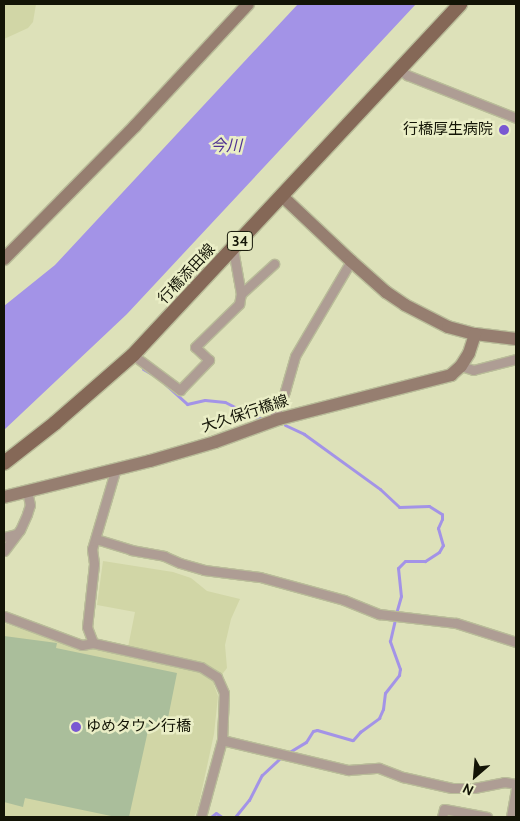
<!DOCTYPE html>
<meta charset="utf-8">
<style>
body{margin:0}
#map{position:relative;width:520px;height:821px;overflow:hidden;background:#dde1b9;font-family:Cabin,"Noto Sans JP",sans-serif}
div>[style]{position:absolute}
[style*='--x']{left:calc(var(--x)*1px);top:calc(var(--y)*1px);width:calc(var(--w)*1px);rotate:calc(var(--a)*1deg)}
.built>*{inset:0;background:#d1d6a6}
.water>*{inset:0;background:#a393e7}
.stream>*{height:3px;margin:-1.5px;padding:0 1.5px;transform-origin:1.5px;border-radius:1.5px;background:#a393e7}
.building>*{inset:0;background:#aabe9b}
.roads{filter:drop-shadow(1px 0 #b9bc99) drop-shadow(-1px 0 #b9bc99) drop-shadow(0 1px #b9bc99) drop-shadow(0 -1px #b9bc99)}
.street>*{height:9px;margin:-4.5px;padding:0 4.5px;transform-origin:4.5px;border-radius:4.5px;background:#ae9d94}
.secondary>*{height:12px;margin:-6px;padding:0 6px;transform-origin:6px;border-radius:6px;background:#967e70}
.primary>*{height:14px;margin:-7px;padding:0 7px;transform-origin:7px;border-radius:7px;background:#856857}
.dots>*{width:14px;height:14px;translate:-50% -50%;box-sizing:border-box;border:2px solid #eaeec6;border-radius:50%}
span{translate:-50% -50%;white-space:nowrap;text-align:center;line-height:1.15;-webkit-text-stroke:5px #eaeec6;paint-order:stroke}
.shield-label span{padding:1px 4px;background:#eaeec6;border:1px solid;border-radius:4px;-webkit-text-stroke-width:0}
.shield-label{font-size:14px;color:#131406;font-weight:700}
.poi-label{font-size:15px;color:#131406}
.right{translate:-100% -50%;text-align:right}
.left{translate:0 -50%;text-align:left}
.street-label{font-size:15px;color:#131406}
.water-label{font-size:16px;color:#4e3192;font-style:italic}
.frame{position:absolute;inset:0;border:5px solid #131406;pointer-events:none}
.north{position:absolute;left:450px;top:751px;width:50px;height:50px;-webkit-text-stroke:4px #eaeec6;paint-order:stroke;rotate:207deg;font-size:14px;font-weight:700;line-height:20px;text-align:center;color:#131406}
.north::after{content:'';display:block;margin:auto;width:18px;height:22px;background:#131406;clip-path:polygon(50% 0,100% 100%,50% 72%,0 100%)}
</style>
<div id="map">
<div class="built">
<div style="clip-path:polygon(4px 4px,36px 4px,33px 22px,28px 28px,4px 39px)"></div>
<div style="clip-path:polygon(103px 561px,173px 572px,191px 578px,207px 591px,240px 599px,231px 619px,225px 645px,227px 668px,214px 685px,218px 696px,214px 734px,198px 808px,194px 817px,4px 817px,4px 623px,77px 648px,87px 647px,100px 640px,128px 647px,135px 612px,97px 605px)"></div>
</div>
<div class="water">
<div style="clip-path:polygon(298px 4px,416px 4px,127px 314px,4px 430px,4px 306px,55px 265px)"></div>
</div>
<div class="stream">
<div style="--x:143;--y:369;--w:10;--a:29"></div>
<div style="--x:165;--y:384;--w:30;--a:42"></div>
<div style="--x:187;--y:404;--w:18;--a:-13"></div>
<div style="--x:205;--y:400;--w:20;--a:6"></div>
<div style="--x:225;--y:402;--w:33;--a:27"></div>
<div style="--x:254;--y:417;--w:11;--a:10"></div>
<div style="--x:285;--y:425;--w:21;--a:25"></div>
<div style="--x:304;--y:434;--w:94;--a:35.9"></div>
<div style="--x:380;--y:489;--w:26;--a:43"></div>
<div style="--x:399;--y:507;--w:30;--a:-2"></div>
<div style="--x:429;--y:506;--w:15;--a:32"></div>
<div style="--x:442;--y:514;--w:5;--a:90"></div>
<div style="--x:442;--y:519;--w:10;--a:114"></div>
<div style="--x:438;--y:528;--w:18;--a:74"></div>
<div style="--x:443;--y:545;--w:8;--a:120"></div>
<div style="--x:439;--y:552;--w:17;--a:147"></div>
<div style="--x:425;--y:561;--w:20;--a:180"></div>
<div style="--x:405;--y:561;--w:10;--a:135"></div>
<div style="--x:398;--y:568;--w:28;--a:84"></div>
<div style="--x:401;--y:596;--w:18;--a:106"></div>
<div style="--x:286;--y:754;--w:23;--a:-31"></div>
<div style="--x:306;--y:742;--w:13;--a:-58"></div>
<div style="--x:313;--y:731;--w:4;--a:-14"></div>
<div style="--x:317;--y:730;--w:37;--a:16"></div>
<div style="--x:353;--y:740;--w:11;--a:-49"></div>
<div style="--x:360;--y:732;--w:24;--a:-36"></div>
<div style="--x:379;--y:718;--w:10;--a:-66"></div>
<div style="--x:383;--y:709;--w:16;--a:-83"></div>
<div style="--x:385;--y:693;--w:23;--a:-52"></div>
<div style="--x:399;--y:675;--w:6;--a:-81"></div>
<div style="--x:400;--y:669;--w:30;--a:-110"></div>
<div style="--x:390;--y:641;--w:22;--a:-77"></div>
<div style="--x:211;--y:817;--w:6;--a:-39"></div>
<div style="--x:216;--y:813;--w:7;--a:34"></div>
<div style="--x:235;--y:817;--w:22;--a:-51"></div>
<div style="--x:249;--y:800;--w:28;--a:-63"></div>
<div style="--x:262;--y:775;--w:26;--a:-43"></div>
</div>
<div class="building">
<div style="clip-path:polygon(4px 636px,57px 643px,56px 648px,177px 673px,166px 728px,149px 726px,129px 817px,116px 817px,25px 798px,23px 807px,4px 802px)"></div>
</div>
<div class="roads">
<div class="street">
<div style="--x:400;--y:70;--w:9;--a:36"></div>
<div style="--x:407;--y:75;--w:117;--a:21.5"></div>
<div style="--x:241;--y:294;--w:45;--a:-42.3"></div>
<div style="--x:133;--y:355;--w:59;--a:36.7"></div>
<div style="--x:180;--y:390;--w:42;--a:-46"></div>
<div style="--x:209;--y:360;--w:19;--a:-137"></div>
<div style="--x:195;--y:347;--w:62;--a:-44.3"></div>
<div style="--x:239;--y:304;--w:10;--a:-79"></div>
<div style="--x:241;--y:294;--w:46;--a:-100.1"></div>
<div style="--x:461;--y:366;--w:13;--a:18"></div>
<div style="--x:473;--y:370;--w:44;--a:-14.3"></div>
<div style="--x:279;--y:419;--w:6;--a:-135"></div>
<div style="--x:275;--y:415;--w:26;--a:-67"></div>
<div style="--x:285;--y:391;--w:36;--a:-74"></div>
<div style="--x:295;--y:356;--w:110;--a:-59.5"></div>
<div style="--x:116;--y:468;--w:84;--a:106.5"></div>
<div style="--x:92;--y:549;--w:15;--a:82"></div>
<div style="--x:94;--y:564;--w:63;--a:96.3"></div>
<div style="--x:87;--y:627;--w:17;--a:69"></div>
<div style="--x:93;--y:643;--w:111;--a:12.5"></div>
<div style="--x:201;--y:667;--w:19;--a:32"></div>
<div style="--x:217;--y:677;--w:17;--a:66"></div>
<div style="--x:224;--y:693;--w:47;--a:92.4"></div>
<div style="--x:222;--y:740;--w:80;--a:105.3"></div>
<div style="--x:4;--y:537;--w:12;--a:-14"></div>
<div style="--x:96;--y:539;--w:37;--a:17"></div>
<div style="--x:131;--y:550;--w:34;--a:10"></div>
<div style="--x:164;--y:556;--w:17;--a:24"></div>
<div style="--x:180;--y:563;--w:25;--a:16"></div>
<div style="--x:204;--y:570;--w:56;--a:7.1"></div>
<div style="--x:260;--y:577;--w:87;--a:15.3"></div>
<div style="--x:344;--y:600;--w:38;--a:22"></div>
<div style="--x:379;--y:614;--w:78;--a:6.7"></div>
<div style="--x:456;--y:623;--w:63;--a:17.6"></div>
<div style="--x:4;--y:551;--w:26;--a:-53"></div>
<div style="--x:20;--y:530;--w:17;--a:-66"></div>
<div style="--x:27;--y:514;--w:9;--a:-72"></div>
<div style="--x:30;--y:505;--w:14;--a:-102"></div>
<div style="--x:4;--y:616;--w:83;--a:20.4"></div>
<div style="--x:82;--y:645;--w:11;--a:-10"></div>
<div style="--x:222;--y:740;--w:130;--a:13.4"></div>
<div style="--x:348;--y:770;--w:31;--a:-4"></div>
<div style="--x:379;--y:768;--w:26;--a:21"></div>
<div style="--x:403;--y:777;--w:50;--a:12.7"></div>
<div style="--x:452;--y:788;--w:22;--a:0"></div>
<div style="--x:474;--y:788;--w:31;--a:-11"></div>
<div style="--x:504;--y:782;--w:12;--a:9"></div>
<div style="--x:442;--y:817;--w:8;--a:-76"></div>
<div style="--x:444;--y:809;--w:44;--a:10.5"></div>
<div style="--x:511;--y:817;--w:29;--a:-80"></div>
</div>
<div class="secondary">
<div style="--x:282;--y:196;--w:95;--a:43.3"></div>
<div style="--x:351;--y:261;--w:47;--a:41.5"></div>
<div style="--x:386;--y:292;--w:23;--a:34"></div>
<div style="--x:405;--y:305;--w:48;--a:27.1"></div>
<div style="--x:448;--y:327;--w:28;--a:15"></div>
<div style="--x:475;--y:334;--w:41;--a:7"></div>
<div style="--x:4;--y:259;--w:187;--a:-45.4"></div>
<div style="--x:135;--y:126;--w:166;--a:-47.2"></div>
<div style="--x:4;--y:497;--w:150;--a:-13.9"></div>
<div style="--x:150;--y:461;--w:68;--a:-16.3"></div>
<div style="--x:215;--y:442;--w:68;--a:-19.8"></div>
<div style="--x:279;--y:419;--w:178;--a:-14.3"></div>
<div style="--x:451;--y:375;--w:13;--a:-42"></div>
<div style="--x:461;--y:366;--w:15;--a:-58"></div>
<div style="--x:469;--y:353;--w:20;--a:-72"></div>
</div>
<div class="primary">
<div style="--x:4;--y:463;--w:65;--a:-38.1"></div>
<div style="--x:55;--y:423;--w:103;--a:-41.1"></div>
<div style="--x:133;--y:355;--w:480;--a:-47"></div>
</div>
</div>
<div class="dots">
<div style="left:504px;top:130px;background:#7958d2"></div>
<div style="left:76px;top:727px;background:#7958d2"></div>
</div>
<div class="shield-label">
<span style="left:240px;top:241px">34</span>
</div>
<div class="poi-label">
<span class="right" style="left:493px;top:130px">行橋厚生病院</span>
<span class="left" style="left:86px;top:727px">ゆめタウン行橋</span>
</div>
<div class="street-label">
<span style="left:187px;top:274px;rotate:-47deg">行橋添田線</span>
<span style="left:245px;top:414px;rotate:-18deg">大久保行橋線</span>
</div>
<div class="water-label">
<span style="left:226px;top:146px">今川</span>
</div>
<div class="frame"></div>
<div class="north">N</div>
</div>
